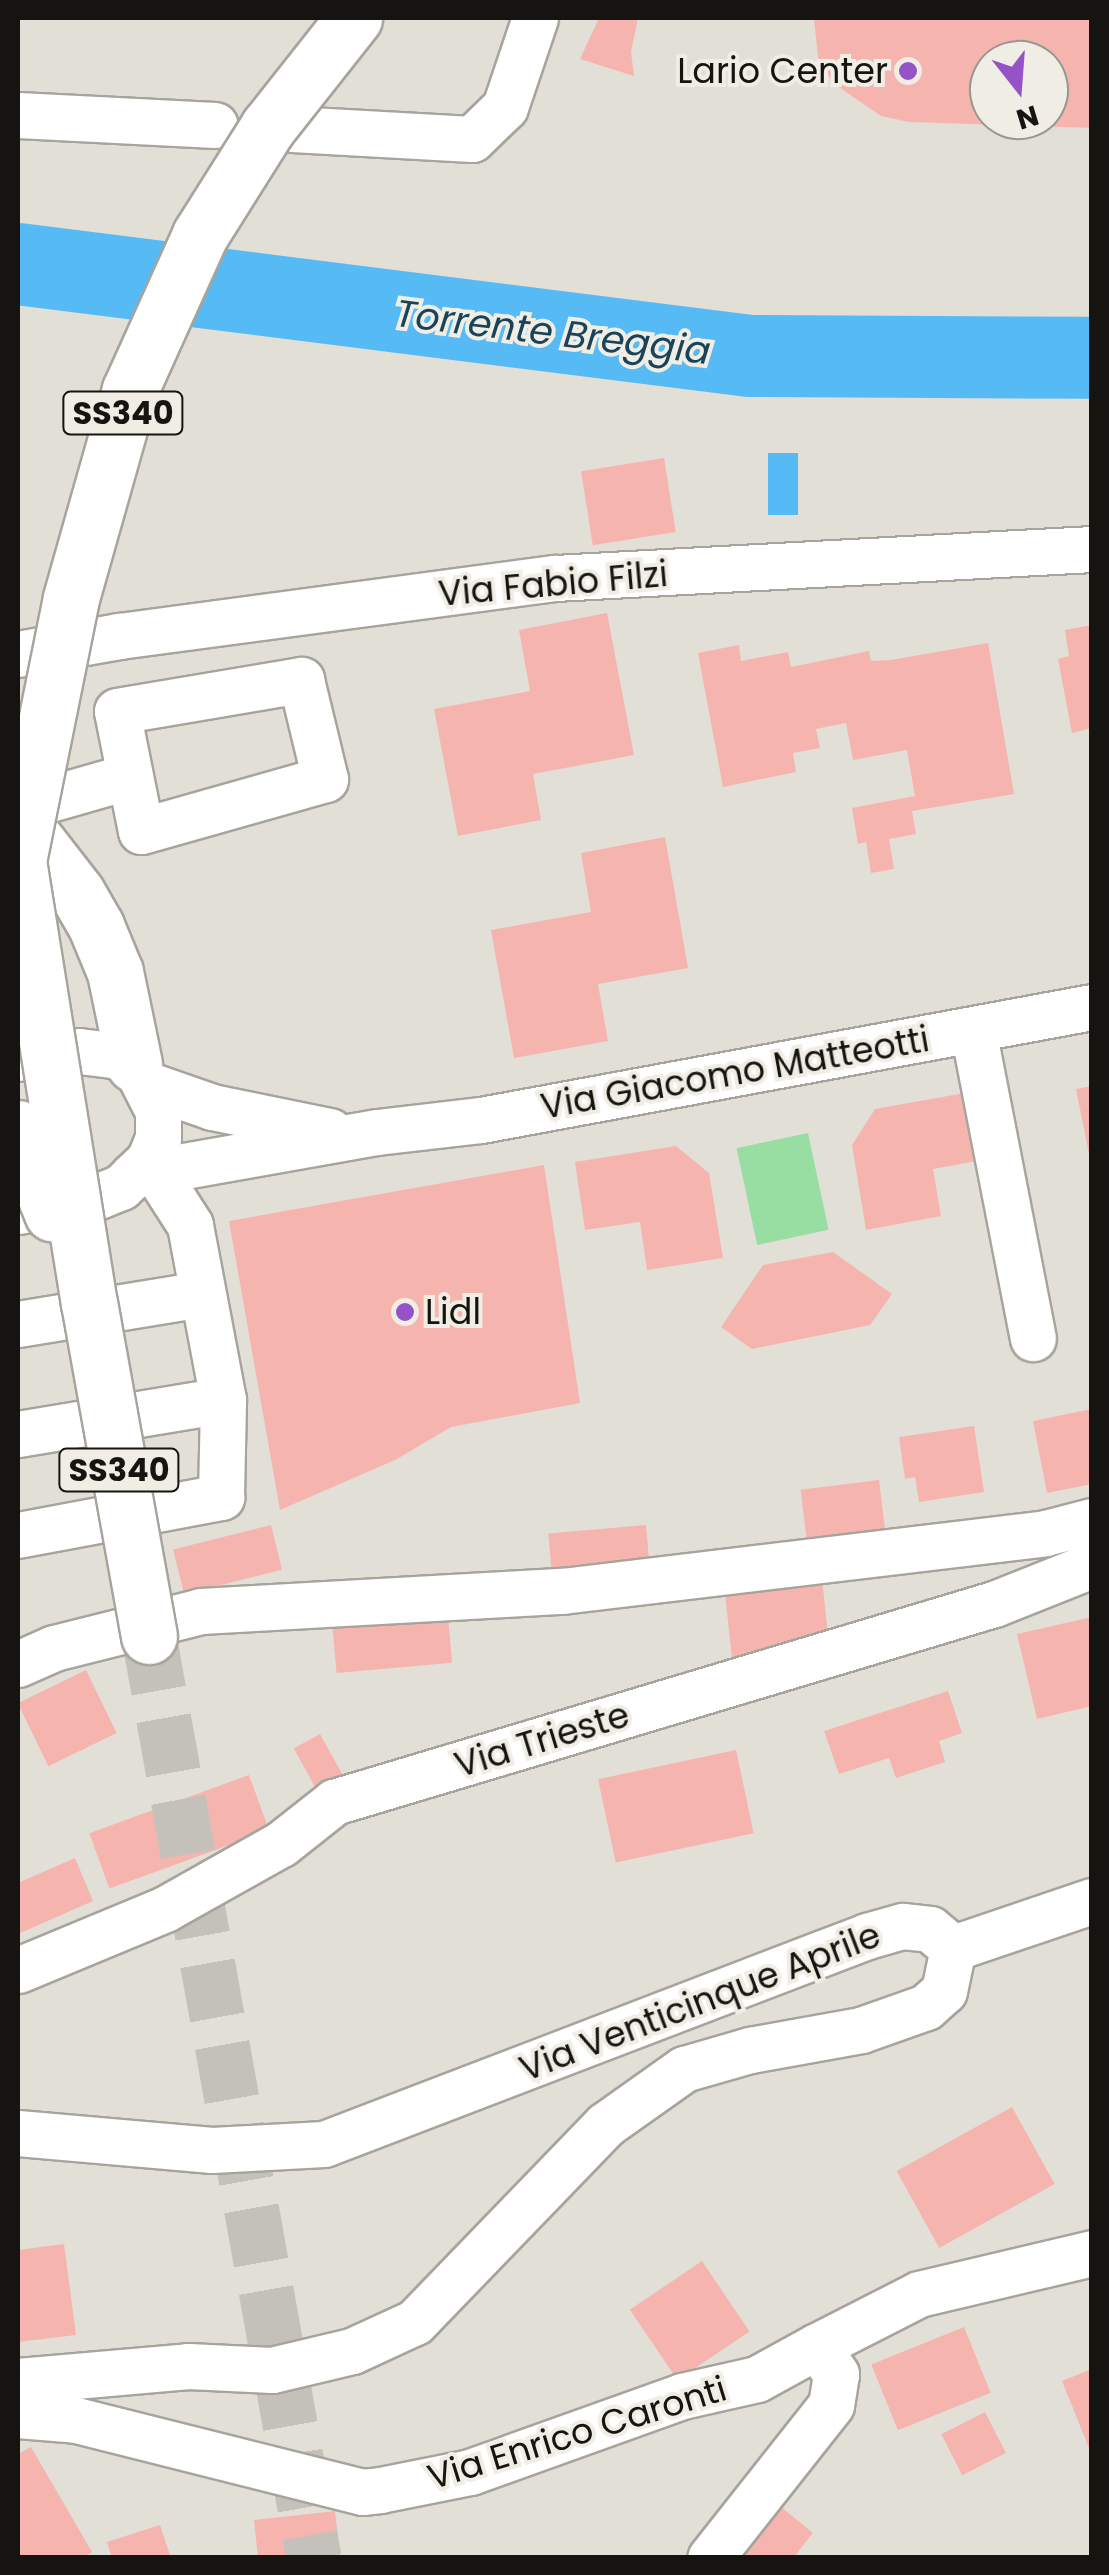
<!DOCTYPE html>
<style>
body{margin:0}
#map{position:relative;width:1109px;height:2575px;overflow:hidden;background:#e2dfd7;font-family:Poppins,sans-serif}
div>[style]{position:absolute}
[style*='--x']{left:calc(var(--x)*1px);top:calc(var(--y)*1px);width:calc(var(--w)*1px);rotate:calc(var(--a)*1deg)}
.green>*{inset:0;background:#98dea3;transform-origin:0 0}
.water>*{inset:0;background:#56bbf5;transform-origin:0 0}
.river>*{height:82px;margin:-41px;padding:0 41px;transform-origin:41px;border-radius:41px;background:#56bbf5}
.building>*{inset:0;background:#f5b5ae;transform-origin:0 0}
.highway-tunnel>*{height:55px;margin-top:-27.5px;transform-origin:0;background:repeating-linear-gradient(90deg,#c3c1b9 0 55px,transparent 0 83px)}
.roads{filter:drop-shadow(2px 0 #a6a49c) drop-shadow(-2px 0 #a6a49c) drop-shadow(0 2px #a6a49c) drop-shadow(0 -2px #a6a49c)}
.minor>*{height:45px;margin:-22.5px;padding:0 22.5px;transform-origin:22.5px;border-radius:22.5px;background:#fff}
.major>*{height:55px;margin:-27.5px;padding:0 27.5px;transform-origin:27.5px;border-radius:27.5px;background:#fff}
.bridges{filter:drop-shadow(2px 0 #a6a49c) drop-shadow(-2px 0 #a6a49c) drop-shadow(0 2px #a6a49c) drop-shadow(0 -2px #a6a49c)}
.highway-bridge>*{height:55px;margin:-27.5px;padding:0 27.5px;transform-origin:27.5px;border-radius:27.5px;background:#fff}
.dots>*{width:28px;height:28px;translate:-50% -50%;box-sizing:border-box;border:5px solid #efede4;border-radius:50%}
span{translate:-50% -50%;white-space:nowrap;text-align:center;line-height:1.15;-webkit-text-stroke:8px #efede4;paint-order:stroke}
.shield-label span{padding:2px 8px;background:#efede4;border:2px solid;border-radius:8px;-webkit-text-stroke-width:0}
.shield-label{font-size:32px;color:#151411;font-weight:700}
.poi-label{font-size:35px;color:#151411}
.right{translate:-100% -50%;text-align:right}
.left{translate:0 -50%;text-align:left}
.street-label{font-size:35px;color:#151411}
.water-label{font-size:38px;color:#19435b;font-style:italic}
.frame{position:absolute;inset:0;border:20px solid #151411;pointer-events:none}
.north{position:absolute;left:969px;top:40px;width:100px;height:100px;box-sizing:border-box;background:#efede4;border:2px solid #989690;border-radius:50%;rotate:163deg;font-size:28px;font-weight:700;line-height:40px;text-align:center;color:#151411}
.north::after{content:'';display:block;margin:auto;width:35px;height:45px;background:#9653c8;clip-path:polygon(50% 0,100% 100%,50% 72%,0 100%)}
</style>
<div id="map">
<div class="green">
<div style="left:808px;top:1133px;width:99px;height:73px;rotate:78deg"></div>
</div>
<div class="water">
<div style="left:798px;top:453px;width:62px;height:30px;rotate:90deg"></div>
</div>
<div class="river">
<div style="--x:18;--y:264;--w:738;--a:7.16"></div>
<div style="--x:750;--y:356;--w:342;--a:0.3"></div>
</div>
<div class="building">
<div style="clip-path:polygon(599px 18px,638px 18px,631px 52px,634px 76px,580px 59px)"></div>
<div style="clip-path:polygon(evenodd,814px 18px,1092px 18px,1092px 128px,909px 122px,881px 116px,833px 83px,818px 57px,814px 18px,989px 60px,1049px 60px,1049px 120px,989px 120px,989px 60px)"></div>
<div style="left:664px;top:458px;width:75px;height:84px;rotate:81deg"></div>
<div style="clip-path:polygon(607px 613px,634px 755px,533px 774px,541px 820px,458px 836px,434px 709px,530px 691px,519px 630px)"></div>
<div style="clip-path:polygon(1092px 625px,1092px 728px,1072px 733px,1058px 659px,1069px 656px,1065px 630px)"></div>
<div style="clip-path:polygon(988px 643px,1014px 794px,912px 811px,916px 834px,889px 839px,894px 869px,871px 873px,866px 842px,858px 844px,852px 808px,915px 796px,907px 750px,853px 760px,846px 723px,816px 729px,820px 748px,793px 753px,796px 772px,723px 787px,698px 653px,739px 645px,741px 661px,788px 652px,791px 667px,869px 651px,871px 661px,891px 660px)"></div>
<div style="clip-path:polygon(665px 837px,688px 968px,598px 984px,608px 1041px,514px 1058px,491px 930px,591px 912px,581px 853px)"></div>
<div style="clip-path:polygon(1092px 1086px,1092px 1159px,1090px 1159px,1076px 1089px)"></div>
<div style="clip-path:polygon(976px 1091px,988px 1159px,933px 1169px,941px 1216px,866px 1230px,852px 1145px,875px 1109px)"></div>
<div style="clip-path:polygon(676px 1146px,709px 1173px,723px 1258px,647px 1270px,640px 1222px,585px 1230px,575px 1162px)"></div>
<div style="clip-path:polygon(544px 1165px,580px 1403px,451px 1427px,397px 1459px,280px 1510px,229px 1221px)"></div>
<div style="clip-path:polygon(833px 1252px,892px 1294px,870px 1325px,752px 1349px,721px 1327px,763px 1265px)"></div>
<div style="clip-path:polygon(1092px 1409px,1092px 1484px,1047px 1493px,1033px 1421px)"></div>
<div style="clip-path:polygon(974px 1426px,984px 1492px,919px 1502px,915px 1477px,905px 1479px,899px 1437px)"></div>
<div style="left:879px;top:1480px;width:65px;height:79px;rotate:83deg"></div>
<div style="left:271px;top:1525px;width:46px;height:101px;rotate:76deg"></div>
<div style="left:646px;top:1525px;width:44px;height:98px;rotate:85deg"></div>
<div style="left:822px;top:1578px;width:70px;height:98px;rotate:84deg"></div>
<div style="left:448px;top:1616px;width:47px;height:116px;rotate:85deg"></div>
<div style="clip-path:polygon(1092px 1617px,1092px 1706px,1037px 1719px,1017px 1634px)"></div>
<div style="left:86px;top:1670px;width:70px;height:76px;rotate:64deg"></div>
<div style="clip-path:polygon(948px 1691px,962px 1733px,939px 1741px,945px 1762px,896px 1778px,889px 1758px,839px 1774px,824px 1731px)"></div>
<div style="left:320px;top:1734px;width:49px;height:30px;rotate:61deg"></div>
<div style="left:736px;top:1750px;width:85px;height:141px;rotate:78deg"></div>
<div style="left:249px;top:1775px;width:59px;height:170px;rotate:70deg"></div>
<div style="clip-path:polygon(75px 1858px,93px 1901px,18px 1934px,18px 1883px)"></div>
<div style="left:1012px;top:2107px;width:88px;height:132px;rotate:61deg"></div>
<div style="clip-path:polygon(64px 2244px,76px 2335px,18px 2342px,18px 2250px)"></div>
<div style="left:702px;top:2261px;width:85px;height:87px;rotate:56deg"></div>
<div style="left:964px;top:2327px;width:71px;height:100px;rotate:68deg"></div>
<div style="clip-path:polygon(1092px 2369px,1092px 2453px,1091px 2453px,1062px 2381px)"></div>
<div style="left:985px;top:2412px;width:46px;height:49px;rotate:63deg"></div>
<div style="clip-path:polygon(31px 2447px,92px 2552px,83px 2558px,18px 2558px,18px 2454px)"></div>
<div style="clip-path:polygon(775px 2502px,813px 2533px,793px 2558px,731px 2558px)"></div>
<div style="clip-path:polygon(335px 2511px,340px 2558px,258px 2558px,254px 2520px)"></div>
<div style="clip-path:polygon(160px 2525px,171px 2558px,112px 2558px,107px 2542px)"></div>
</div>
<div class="highway-tunnel">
<div style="--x:149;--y:1636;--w:937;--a:79.85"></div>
</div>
<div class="roads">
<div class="minor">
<div style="--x:18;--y:115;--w:197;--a:2.9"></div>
<div style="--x:292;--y:129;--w:180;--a:3.2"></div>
<div style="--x:472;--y:139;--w:46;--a:-44.1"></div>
<div style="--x:505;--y:107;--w:94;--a:-71.4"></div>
<div style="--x:18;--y:654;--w:103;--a:-10.1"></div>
<div style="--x:119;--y:636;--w:440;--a:-7.6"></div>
<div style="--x:555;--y:578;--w:538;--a:-3.09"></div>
<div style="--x:301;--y:680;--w:102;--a:76.4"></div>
<div style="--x:325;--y:779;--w:191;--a:164.2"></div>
<div style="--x:141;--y:831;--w:122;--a:-101.3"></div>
<div style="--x:117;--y:711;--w:187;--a:-9.6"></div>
<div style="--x:18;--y:808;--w:116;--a:-15.9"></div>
<div style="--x:973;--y:1030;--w:314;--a:79"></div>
<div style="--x:18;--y:1058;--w:61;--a:-6.5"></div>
<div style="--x:79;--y:1051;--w:35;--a:7"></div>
<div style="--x:114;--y:1055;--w:22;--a:24"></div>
<div style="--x:134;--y:1064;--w:53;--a:62.9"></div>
<div style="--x:158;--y:1111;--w:27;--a:90"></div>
<div style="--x:158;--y:1138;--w:24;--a:112"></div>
<div style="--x:149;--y:1160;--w:39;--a:136"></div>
<div style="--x:121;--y:1187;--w:35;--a:158"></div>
<div style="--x:88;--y:1200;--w:71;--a:171.1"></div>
<div style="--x:149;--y:1085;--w:67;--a:19.2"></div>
<div style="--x:212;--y:1107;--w:120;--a:11.5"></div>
<div style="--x:133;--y:1175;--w:248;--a:-10"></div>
<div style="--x:377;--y:1132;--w:105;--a:-6.6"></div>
<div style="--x:481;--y:1120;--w:621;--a:-10.48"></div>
<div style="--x:18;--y:1324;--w:186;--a:-9.3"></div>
<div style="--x:18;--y:1434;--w:208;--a:-9.4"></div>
<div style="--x:18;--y:1535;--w:207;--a:-10.6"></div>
<div style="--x:221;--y:1497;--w:97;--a:-88.8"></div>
<div style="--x:223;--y:1400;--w:178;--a:-100.7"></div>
<div style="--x:190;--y:1225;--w:63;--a:-122.7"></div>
<div style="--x:18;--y:1664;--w:39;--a:-24"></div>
<div style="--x:54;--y:1648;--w:152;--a:-14.1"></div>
<div style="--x:201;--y:1611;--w:362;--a:-3.2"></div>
<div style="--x:562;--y:1591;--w:486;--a:-6.8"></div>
<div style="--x:1045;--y:1533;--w:49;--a:-14.3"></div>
<div style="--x:953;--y:1948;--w:147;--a:-18.7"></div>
<div style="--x:18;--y:1970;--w:159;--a:-22.5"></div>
<div style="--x:165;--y:1909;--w:133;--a:-29.3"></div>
<div style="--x:281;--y:1844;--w:68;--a:-38.4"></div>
<div style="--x:334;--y:1802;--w:689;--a:-16.7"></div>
<div style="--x:994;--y:1604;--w:105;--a:-21.7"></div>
<div style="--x:18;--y:2133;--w:195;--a:5"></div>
<div style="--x:212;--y:2150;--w:112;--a:-3.1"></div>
<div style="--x:324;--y:2144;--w:581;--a:-20.96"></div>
<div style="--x:867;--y:1936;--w:37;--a:-16"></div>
<div style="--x:903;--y:1926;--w:27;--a:6"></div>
<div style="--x:930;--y:1929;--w:30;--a:40"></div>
<div style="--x:817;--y:2346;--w:114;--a:-27"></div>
<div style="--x:919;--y:2294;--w:178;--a:-13.3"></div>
<div style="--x:18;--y:2381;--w:171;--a:-5"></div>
<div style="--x:188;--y:2366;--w:84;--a:2.7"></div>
<div style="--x:272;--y:2370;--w:82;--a:-13.4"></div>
<div style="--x:352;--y:2351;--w:69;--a:-24.7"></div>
<div style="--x:415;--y:2322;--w:274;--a:-46"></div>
<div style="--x:605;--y:2125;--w:97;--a:-35.3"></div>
<div style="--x:684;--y:2069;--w:69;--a:-16.1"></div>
<div style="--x:750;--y:2050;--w:113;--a:-10.2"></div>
<div style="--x:861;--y:2030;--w:69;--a:-19.5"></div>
<div style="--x:926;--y:2007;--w:24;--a:-42"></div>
<div style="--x:944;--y:1991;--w:44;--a:-78.2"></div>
<div style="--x:18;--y:2415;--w:58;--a:4.9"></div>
<div style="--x:76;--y:2420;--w:295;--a:14.1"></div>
<div style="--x:362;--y:2492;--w:18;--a:-6"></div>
<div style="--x:380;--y:2490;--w:92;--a:-11.3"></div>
<div style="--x:470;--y:2472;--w:225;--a:-19.7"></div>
<div style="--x:682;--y:2396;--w:77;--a:-12.8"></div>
<div style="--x:757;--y:2379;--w:68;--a:-28.8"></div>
<div style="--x:817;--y:2346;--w:34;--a:56"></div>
<div style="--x:836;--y:2374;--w:31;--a:99"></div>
<div style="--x:831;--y:2405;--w:195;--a:128.3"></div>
</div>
<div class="major">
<div style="--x:18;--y:817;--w:96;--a:52.2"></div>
<div style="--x:77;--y:893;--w:38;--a:60"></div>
<div style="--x:96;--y:926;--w:50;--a:67.6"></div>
<div style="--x:115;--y:972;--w:94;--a:78.3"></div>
</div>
</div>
<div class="bridges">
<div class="highway-bridge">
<div style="--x:18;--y:1128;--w:92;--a:68.2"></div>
<div style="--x:149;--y:1636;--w:337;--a:-100.2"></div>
<div style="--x:89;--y:1304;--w:449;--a:-99.1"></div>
<div style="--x:18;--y:861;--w:268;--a:-78.6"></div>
<div style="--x:71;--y:598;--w:216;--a:-74.2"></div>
<div style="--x:130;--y:390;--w:170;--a:-65.7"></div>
<div style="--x:200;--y:235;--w:128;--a:-57.8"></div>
<div style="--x:268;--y:127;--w:139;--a:-51.7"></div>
</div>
</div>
<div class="dots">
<div style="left:908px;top:71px;background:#9653c8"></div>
<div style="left:405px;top:1312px;background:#9653c8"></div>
</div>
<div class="shield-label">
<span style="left:123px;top:413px">SS340</span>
<span style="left:119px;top:1470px">SS340</span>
</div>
<div class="poi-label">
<span class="right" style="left:888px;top:71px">Lario Center</span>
<span class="left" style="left:425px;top:1312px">Lidl</span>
</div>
<div class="street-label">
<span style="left:553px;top:584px;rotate:-5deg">Via Fabio Filzi</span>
<span style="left:735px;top:1073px;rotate:-10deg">Via Giacomo Matteotti</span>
<span style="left:542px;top:1740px;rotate:-17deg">Via Trieste</span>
<span style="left:700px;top:2002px;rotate:-21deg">Via Venticinque Aprile</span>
<span style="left:577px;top:2433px;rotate:-17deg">Via Enrico Caronti</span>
</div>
<div class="water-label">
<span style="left:553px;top:332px;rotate:7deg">Torrente Breggia</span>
</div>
<div class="frame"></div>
<div class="north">N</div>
</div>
